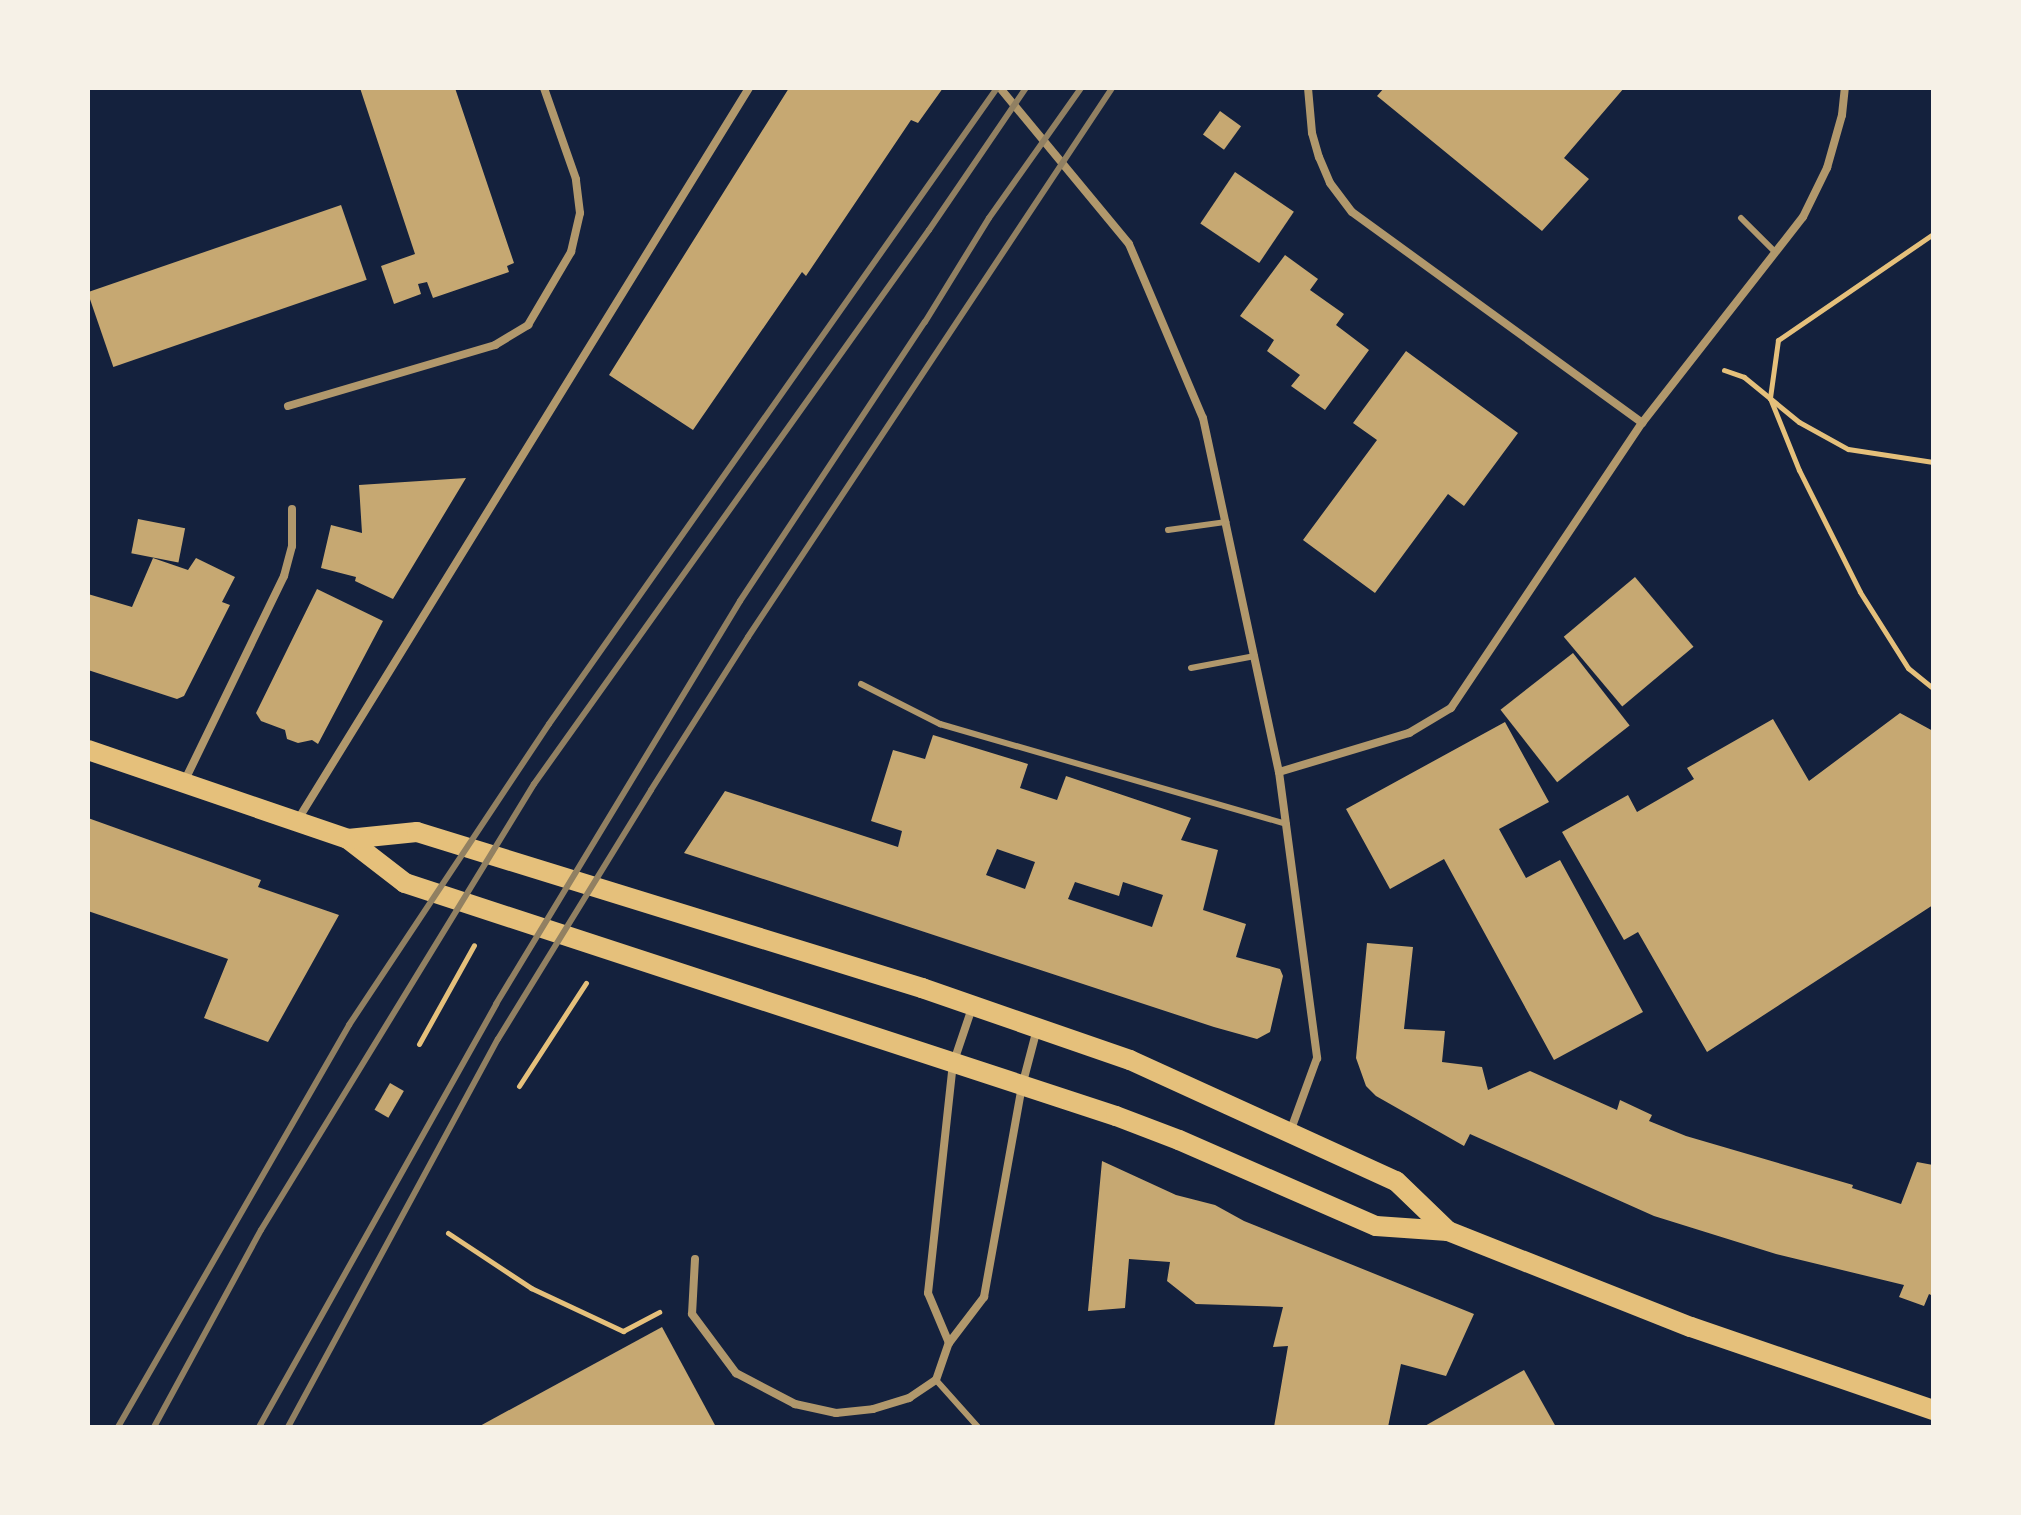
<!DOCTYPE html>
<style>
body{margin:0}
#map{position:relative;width:2021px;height:1515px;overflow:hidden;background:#14213d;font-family:Karla,sans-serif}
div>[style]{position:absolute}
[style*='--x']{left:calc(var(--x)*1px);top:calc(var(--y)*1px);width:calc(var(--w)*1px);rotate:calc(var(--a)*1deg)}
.building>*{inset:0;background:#c6a872;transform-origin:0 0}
.path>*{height:5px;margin:-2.5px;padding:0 2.5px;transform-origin:2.5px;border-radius:2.5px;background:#e5c07b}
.service>*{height:6px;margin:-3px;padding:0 3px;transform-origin:3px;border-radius:3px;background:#b1986c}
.minor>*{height:8px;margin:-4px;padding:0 4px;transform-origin:4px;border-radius:4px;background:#b1986c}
.primary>*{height:20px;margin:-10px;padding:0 10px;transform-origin:10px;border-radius:10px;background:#e5c07b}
.rail>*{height:6px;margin:-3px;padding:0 3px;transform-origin:3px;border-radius:3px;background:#918062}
span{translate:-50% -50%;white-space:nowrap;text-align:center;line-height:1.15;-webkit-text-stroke:8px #f6f1e7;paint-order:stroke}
.frame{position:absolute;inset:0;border:90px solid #f6f1e7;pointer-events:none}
</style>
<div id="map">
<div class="building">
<div style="clip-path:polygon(360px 88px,455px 88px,514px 263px,507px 266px,509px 272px,433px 298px,427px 282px,418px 284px,421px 294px,394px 304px,381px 266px,415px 254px)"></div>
<div style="clip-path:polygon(789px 88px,943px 88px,918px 123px,911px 120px,806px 276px,802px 272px,693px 430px,609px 375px)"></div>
<div style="clip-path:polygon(1384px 88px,1624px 88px,1564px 158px,1589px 179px,1542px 231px,1377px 96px)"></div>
<div style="left:1220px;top:111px;width:26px;height:29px;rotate:36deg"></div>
<div style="left:1235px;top:172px;width:71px;height:62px;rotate:34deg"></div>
<div style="left:341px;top:205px;width:79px;height:268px;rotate:71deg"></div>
<div style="clip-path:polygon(1285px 255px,1318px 279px,1310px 290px,1344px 314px,1336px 325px,1369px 350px,1325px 410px,1291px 386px,1300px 375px,1267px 351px,1274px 340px,1240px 316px)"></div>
<div style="clip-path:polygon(1406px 351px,1518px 433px,1464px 506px,1448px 494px,1375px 593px,1303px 540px,1377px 440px,1353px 423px)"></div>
<div style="clip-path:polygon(466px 478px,393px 599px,355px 581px,356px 577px,321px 568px,331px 525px,362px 533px,359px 485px)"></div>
<div style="left:138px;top:519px;width:48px;height:35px;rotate:11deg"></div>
<div style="clip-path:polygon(153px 558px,188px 570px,196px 558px,235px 577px,222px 602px,230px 605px,184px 696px,177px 699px,88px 670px,88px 594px,132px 607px)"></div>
<div style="left:1635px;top:577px;width:91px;height:93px;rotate:50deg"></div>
<div style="clip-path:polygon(317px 589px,383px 621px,318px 744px,312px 740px,298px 743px,287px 739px,285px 730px,261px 721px,256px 713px)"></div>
<div style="left:1573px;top:653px;width:92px;height:92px;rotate:52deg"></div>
<div style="clip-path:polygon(1900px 713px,1933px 731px,1933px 905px,1707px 1052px,1638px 932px,1624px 940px,1562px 832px,1628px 795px,1637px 812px,1694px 779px,1687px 768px,1773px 719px,1809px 781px)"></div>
<div style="clip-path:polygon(1505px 722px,1549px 802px,1499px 829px,1526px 878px,1560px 860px,1643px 1012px,1554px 1060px,1444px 859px,1390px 889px,1346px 809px)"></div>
<div style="clip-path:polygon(evenodd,933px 735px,1028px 764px,1020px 788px,1057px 800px,1066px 776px,1191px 818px,1181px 840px,1218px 850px,1203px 910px,1246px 924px,1236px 957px,1280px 969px,1283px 976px,1270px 1032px,1257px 1039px,1214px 1027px,684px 853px,725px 791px,898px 847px,902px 831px,871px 821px,893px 750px,925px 759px,933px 735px,997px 849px,1035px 862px,1025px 889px,986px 875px,997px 849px,933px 735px,1075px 882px,1119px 896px,1123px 882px,1163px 895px,1152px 927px,1068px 899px,1075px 882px)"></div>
<div style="clip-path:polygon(88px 818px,261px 880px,258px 887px,339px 915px,268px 1042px,204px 1018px,228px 959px,88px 911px)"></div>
<div style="clip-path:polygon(1367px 943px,1413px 947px,1404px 1029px,1445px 1031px,1442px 1062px,1482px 1067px,1488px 1090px,1530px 1071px,1617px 1110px,1620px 1100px,1652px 1115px,1649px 1121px,1686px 1136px,1853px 1185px,1852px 1188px,1901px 1204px,1917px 1162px,1933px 1165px,1933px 1296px,1929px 1294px,1924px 1306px,1899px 1297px,1904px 1285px,1776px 1254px,1654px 1216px,1470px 1134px,1464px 1146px,1376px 1096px,1366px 1086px,1356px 1058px)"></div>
<div style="left:390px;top:1083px;width:16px;height:31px;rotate:30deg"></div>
<div style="clip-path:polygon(1102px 1161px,1176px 1195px,1215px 1205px,1244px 1221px,1474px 1314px,1446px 1376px,1401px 1364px,1388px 1427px,1274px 1427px,1288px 1346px,1273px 1347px,1283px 1307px,1196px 1304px,1167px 1281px,1170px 1262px,1129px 1259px,1125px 1308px,1088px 1311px)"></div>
<div style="clip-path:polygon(662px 1327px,716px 1427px,478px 1427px)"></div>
<div style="clip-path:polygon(1524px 1370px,1556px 1427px,1423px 1427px)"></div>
</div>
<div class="path">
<div style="--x:1933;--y:234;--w:188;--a:145.6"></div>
<div style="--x:1778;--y:340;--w:59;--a:97.9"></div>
<div style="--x:1770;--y:398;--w:78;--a:68.1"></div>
<div style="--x:1799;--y:470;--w:136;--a:63.4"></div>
<div style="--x:1860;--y:592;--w:90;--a:57.7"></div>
<div style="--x:1908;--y:668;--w:32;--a:39"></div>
<div style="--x:1724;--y:370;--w:21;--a:19"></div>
<div style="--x:1744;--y:377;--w:71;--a:39.3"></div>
<div style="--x:1799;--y:422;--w:56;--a:28.9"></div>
<div style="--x:1848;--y:449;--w:86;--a:8.7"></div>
<div style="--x:419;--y:1044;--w:113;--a:-60.9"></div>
<div style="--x:519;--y:1086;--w:123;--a:-57"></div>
<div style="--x:448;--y:1233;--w:100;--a:33.5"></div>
<div style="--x:531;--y:1288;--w:102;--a:25.1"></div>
<div style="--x:623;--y:1331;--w:41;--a:-27.8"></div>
</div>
<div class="service">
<div style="--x:1741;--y:218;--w:48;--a:45"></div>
<div style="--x:1168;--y:530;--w:59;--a:-7.9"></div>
<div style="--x:1191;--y:668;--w:65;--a:-10.6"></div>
<div style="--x:861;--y:684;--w:89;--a:26.9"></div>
<div style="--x:940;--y:724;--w:361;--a:16.1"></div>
<div style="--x:936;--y:1380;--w:63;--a:48.2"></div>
</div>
<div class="minor">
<div style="--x:1000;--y:88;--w:202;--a:50.4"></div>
<div style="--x:1129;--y:244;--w:189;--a:67"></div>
<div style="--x:1203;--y:418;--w:362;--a:77.9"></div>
<div style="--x:1279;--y:772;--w:289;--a:82.4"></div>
<div style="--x:1317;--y:1058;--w:79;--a:110"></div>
<div style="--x:1308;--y:88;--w:45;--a:84.9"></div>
<div style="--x:1312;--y:133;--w:25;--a:74"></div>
<div style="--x:1319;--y:157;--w:28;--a:67"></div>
<div style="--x:1330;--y:183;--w:36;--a:53"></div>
<div style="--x:1352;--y:212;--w:359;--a:36"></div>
<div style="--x:288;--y:406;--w:216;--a:-16.4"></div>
<div style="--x:495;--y:345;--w:39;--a:-31"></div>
<div style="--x:528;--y:325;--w:85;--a:-59.5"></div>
<div style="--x:571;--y:252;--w:40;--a:-77"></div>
<div style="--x:580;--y:213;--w:34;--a:-97"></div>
<div style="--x:576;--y:179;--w:96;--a:-109.4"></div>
<div style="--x:1279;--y:772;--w:136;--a:-16.7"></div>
<div style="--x:1409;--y:733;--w:49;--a:-30.8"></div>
<div style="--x:1451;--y:708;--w:343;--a:-56.2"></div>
<div style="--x:1642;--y:423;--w:261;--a:-52"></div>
<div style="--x:1803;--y:217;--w:55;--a:-63.9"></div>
<div style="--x:1827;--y:168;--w:55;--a:-74.2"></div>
<div style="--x:1842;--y:115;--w:27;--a:-84"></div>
<div style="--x:184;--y:782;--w:229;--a:-64.1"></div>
<div style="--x:284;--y:576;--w:31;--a:-75"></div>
<div style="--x:292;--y:546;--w:37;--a:-90"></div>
<div style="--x:297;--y:821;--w:861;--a:-58.34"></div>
<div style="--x:695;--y:1259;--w:55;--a:93.1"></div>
<div style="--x:692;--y:1314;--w:74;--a:53.3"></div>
<div style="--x:736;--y:1373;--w:67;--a:27.7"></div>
<div style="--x:795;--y:1404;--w:42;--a:12.4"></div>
<div style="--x:836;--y:1413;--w:37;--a:-6"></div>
<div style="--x:873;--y:1409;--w:38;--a:-17"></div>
<div style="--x:909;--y:1398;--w:32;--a:-34"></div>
<div style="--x:936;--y:1380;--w:39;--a:-71"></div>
<div style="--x:949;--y:1343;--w:58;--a:-52.7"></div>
<div style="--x:984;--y:1297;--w:214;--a:-79.8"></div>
<div style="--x:1022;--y:1086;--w:59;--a:-75.3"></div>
<div style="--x:949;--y:1343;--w:54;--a:-112.8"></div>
<div style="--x:928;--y:1293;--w:230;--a:-83.8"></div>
<div style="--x:953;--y:1064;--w:62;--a:-71.3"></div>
</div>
<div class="primary">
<div style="--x:88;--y:750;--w:275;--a:18.9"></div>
<div style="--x:348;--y:839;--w:72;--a:37.7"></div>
<div style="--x:405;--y:883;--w:748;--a:18.14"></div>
<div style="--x:1116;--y:1116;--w:67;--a:20.9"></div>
<div style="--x:1179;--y:1140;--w:215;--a:23.6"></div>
<div style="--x:1376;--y:1226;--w:72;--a:4"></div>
<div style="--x:1448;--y:1231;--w:261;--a:21.6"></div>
<div style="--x:1691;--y:1327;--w:256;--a:18.9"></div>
<div style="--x:348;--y:839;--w:69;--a:-5.8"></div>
<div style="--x:417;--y:832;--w:529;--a:17.17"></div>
<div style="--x:922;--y:988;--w:220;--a:19.1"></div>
<div style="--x:1130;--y:1060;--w:292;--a:24.5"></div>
<div style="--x:1396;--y:1181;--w:72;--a:43.9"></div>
</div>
<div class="rail">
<div style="--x:118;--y:1427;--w:464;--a:-60.1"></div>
<div style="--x:349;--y:1025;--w:361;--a:-56.4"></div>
<div style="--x:549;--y:724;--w:778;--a:-54.84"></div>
<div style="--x:154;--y:1427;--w:224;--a:-61.5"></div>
<div style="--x:261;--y:1230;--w:523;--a:-58.53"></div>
<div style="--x:534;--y:784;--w:680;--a:-54.51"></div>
<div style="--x:929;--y:230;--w:172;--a:-55.7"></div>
<div style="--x:259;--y:1427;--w:485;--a:-60.7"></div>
<div style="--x:496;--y:1004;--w:471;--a:-58.8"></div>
<div style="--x:740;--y:601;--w:335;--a:-56.5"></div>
<div style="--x:925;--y:322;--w:122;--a:-58.4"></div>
<div style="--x:989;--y:218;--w:159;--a:-54.7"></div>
<div style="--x:288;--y:1427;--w:441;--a:-61.6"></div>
<div style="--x:498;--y:1039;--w:292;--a:-58.4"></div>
<div style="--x:651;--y:790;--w:181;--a:-57.6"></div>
<div style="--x:748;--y:637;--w:659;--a:-56.45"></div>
</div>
<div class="frame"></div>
</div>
